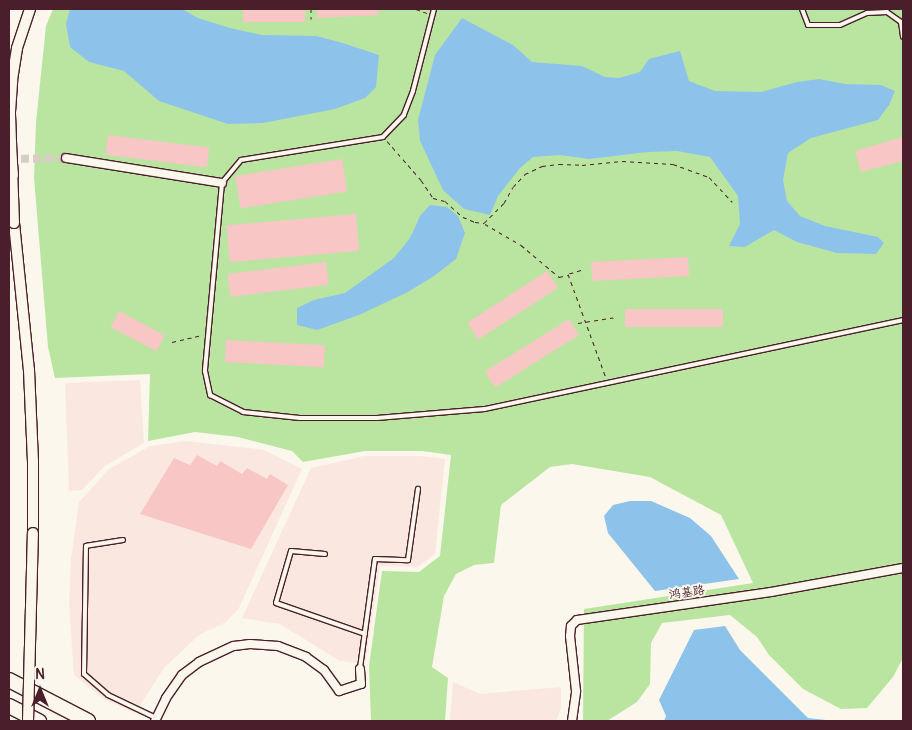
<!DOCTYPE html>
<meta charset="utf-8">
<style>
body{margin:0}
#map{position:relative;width:912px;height:730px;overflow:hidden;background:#fbf7ec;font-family:Pangolin,"LXGW WenKai TC",sans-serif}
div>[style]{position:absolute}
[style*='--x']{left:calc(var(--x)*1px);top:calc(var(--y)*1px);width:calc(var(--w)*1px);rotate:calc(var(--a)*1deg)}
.built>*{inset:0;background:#fae8e0}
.green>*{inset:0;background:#bae5a1}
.water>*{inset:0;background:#8dc3eb}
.building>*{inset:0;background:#f7c6c5;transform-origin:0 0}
.minor-tunnel>*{height:8px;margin-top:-4px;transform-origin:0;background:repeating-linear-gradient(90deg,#d8ccc5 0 8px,transparent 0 12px)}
.path>*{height:1px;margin-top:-0.5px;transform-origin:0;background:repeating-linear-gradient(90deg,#4a1f2b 0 4px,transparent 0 8px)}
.roads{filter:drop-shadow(1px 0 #4a1f2b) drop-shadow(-1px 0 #4a1f2b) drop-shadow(0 1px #4a1f2b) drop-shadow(0 -1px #4a1f2b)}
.service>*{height:4px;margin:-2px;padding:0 2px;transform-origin:2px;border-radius:2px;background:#fbf7ec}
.minor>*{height:8px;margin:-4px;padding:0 4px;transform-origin:4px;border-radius:4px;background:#fbf7ec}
.secondary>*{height:10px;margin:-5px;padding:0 5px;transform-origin:5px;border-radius:5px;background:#fbf7ec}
.motorway>*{height:14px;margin:-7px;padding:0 7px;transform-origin:7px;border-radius:7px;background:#fbf7ec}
.bridges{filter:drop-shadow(1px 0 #4a1f2b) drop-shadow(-1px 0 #4a1f2b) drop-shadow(0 1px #4a1f2b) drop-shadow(0 -1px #4a1f2b)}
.secondary-bridge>*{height:10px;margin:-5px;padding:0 5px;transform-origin:5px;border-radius:5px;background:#fbf7ec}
.motorway-bridge>*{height:14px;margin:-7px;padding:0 7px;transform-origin:7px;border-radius:7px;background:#fbf7ec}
span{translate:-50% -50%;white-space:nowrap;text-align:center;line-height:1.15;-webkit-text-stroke:4px #fbf7ec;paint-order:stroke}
.street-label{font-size:12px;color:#4a1f2b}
.frame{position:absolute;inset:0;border:10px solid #4a1f2b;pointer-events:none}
.north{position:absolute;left:15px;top:665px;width:50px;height:50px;-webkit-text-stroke:4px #fbf7ec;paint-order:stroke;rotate:0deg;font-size:14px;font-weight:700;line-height:20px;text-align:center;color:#4a1f2b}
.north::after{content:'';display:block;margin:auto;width:18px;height:22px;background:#4a1f2b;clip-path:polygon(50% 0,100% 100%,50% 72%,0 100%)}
</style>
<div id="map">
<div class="built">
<div style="clip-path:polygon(140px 380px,144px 443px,105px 466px,82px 490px,69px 491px,65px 383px)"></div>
<div style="clip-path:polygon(186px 441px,264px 450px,302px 469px,239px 608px,226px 622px,199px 635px,164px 668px,135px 713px,105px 700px,74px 675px,69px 604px,71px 559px,79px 502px,109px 469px,150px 446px)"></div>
<div style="clip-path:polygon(364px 456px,421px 456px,445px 459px,435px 554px,418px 567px,380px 566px,365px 664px,340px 661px,280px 624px,242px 618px,311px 468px)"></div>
<div style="clip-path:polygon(453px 682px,480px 694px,561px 687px,561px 709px,556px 721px,450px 721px)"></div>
</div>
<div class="green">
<div style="clip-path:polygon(53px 9px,903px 9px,903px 658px,893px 677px,867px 708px,841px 709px,803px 689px,769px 655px,757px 637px,730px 615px,662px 623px,651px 643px,650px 684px,637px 702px,607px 721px,583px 721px,584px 609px,753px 583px,721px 515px,650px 477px,572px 464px,550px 467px,501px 505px,494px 563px,474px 565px,456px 574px,444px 596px,432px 667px,448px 678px,445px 721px,371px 721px,369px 666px,382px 571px,419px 572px,440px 556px,451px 455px,422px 451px,365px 451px,303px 462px,292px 451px,238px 437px,195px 432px,148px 441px,150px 374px,55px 378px,48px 347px,34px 178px,36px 122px,46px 26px)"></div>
</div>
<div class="water">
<div style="clip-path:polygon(70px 9px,182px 9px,198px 18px,230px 28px,262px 35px,316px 36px,343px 43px,379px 55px,376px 87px,365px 98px,335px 109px,263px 123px,228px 124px,159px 101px,124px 71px,89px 62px,70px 47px,66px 24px)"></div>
<div style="clip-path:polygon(462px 18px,513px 45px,532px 62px,582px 66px,605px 77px,619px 78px,640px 72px,649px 59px,680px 51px,689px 81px,715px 91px,761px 92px,797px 82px,819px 79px,845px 84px,881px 85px,895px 91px,889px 105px,878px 120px,811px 138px,788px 153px,783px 180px,787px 201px,800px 216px,825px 226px,878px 237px,884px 243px,876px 254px,837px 253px,797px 242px,774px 230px,745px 247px,729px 246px,740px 224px,738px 196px,710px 157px,677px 151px,648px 152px,589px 159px,559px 155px,533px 157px,520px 168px,498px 196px,490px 215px,464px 209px,443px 190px,420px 141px,418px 120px,435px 55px)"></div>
<div style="clip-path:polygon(430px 205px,447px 207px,458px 216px,465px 233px,456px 259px,434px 276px,408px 292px,359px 315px,317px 330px,297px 325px,297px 308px,314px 300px,345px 293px,394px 258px,410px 238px,420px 216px)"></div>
<div style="clip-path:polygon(630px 501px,651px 501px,690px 518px,711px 536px,739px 579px,655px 591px,608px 533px,604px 516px,613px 505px)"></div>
<div style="clip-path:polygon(725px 626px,740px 650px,808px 718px,835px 721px,664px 721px,666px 716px,659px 700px,694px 630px)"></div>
</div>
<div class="building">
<div style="left:243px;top:9px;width:62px;height:13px"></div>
<div style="clip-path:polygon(317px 9px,378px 9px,379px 15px,317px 18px)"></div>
<div style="left:108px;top:135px;width:102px;height:20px;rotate:7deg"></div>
<div style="clip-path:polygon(903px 137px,903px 161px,861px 172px,855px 151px)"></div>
<div style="left:342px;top:159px;width:33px;height:108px;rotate:81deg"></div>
<div style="left:356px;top:214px;width:37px;height:130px;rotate:85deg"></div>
<div style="left:688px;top:257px;width:19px;height:97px;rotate:87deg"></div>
<div style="left:326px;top:262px;width:23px;height:99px;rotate:83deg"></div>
<div style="left:547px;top:271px;width:20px;height:95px;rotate:57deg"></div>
<div style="left:723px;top:309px;width:18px;height:98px;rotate:90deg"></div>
<div style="left:119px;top:311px;width:52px;height:18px;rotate:28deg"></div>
<div style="left:569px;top:319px;width:19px;height:99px;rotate:58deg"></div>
<div style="left:226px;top:340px;width:99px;height:22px;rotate:3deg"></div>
<div style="clip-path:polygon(197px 455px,217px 466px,220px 461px,242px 474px,247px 468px,267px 479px,270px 474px,288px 485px,251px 549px,140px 514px,174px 458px,190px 465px)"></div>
</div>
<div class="minor-tunnel">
<div style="--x:9;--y:159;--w:57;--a:-1"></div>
</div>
<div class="path">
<div style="--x:311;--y:9;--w:10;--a:90"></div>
<div style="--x:416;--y:9;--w:12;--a:20"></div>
<div style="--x:387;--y:141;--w:52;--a:48.9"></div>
<div style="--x:421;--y:180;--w:22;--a:56"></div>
<div style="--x:433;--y:198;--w:12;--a:14"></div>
<div style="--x:445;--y:201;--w:24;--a:42"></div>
<div style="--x:463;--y:217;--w:13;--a:23"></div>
<div style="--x:475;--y:222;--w:9;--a:6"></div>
<div style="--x:484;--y:223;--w:28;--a:-45"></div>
<div style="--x:504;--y:203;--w:18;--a:-61"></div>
<div style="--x:513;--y:187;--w:18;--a:-47"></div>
<div style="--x:525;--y:174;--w:19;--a:-25"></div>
<div style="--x:542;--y:166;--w:17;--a:-7"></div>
<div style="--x:559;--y:164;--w:23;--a:2"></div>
<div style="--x:582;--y:165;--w:40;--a:-5.7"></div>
<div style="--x:622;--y:161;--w:51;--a:3.4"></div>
<div style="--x:673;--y:164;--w:38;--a:20"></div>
<div style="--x:709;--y:177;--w:34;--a:47"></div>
<div style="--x:485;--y:224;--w:42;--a:30.3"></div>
<div style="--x:521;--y:245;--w:50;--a:40.1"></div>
<div style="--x:559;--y:277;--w:9;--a:-13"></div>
<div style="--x:581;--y:270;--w:14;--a:163"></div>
<div style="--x:568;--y:274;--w:111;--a:69.9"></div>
<div style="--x:578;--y:323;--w:37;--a:-9"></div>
<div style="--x:172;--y:342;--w:32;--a:-13"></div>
</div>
<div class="roads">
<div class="service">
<div style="--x:434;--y:9;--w:85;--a:104.4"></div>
<div style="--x:413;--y:91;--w:26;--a:111"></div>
<div style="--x:404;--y:115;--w:30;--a:134"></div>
<div style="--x:383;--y:137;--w:144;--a:170.8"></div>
<div style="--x:241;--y:160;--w:30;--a:130"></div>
<div style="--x:222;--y:183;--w:189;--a:95.2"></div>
<div style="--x:205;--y:371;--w:25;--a:78"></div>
<div style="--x:210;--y:395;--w:37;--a:27"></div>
<div style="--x:243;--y:412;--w:57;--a:6"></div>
<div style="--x:300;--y:418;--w:77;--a:0"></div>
<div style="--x:377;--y:418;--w:108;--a:-4.8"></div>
<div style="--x:485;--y:409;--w:427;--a:-12"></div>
<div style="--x:802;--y:9;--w:17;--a:69"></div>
<div style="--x:808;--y:25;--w:32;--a:0"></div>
<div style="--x:840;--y:25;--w:30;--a:-24"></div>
<div style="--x:867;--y:13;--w:20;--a:-3"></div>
<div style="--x:887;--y:12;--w:17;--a:36"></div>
<div style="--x:901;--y:22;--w:15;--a:82"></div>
<div style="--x:123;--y:540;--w:37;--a:171"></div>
<div style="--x:86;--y:546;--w:128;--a:90.9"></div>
<div style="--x:84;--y:674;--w:32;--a:41"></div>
<div style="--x:108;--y:695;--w:53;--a:25.6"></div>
<div style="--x:325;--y:554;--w:34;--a:-175"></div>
<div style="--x:291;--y:551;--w:54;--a:106.1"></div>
<div style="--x:276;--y:603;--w:94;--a:19.2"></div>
<div style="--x:360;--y:668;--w:110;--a:-82.2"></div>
<div style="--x:375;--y:559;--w:33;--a:2"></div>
<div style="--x:408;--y:560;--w:72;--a:-82"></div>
</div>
<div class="minor">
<div style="--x:66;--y:158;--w:158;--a:9.1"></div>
<div style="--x:155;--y:721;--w:25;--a:-64"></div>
<div style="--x:166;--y:698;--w:28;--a:-55"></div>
<div style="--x:182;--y:675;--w:21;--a:-37"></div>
<div style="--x:199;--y:662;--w:38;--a:-25"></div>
<div style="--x:234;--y:646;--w:16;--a:-7"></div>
<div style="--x:250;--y:644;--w:28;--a:4"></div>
<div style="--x:278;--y:646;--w:30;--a:21"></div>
<div style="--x:306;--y:657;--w:22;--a:36"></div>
<div style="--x:324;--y:670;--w:26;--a:54"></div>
<div style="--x:339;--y:691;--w:23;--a:-18"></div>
<div style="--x:361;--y:684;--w:15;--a:-94"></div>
<div style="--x:572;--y:721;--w:30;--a:-82"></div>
<div style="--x:576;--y:691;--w:55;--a:-96.2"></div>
<div style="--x:570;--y:636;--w:10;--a:-84"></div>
<div style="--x:571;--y:626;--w:8;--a:-45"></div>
<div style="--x:577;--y:620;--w:196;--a:-8.2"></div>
<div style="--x:771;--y:592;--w:134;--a:-10.3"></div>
</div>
<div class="secondary">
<div style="--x:14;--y:223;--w:148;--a:84.2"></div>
<div style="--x:29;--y:370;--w:92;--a:87.5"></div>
<div style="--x:33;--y:462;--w:71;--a:90"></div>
</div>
<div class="motorway">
<div style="--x:9;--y:680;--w:89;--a:27.4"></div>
<div style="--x:9;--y:706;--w:34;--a:27"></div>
</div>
</div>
<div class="bridges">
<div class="secondary-bridge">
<div style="--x:14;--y:223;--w:111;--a:-92.1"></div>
<div style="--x:10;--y:112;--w:32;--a:-86"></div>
<div style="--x:12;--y:80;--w:32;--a:-81"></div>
<div style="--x:17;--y:48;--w:41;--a:-71.6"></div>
<div style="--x:28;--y:721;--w:188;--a:-88.5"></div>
</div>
<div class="motorway-bridge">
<div style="--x:9;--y:152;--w:23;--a:85"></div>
</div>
</div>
<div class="street-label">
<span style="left:687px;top:593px;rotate:-8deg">鸿基路</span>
</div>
<div class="frame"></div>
<div class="north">N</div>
</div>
